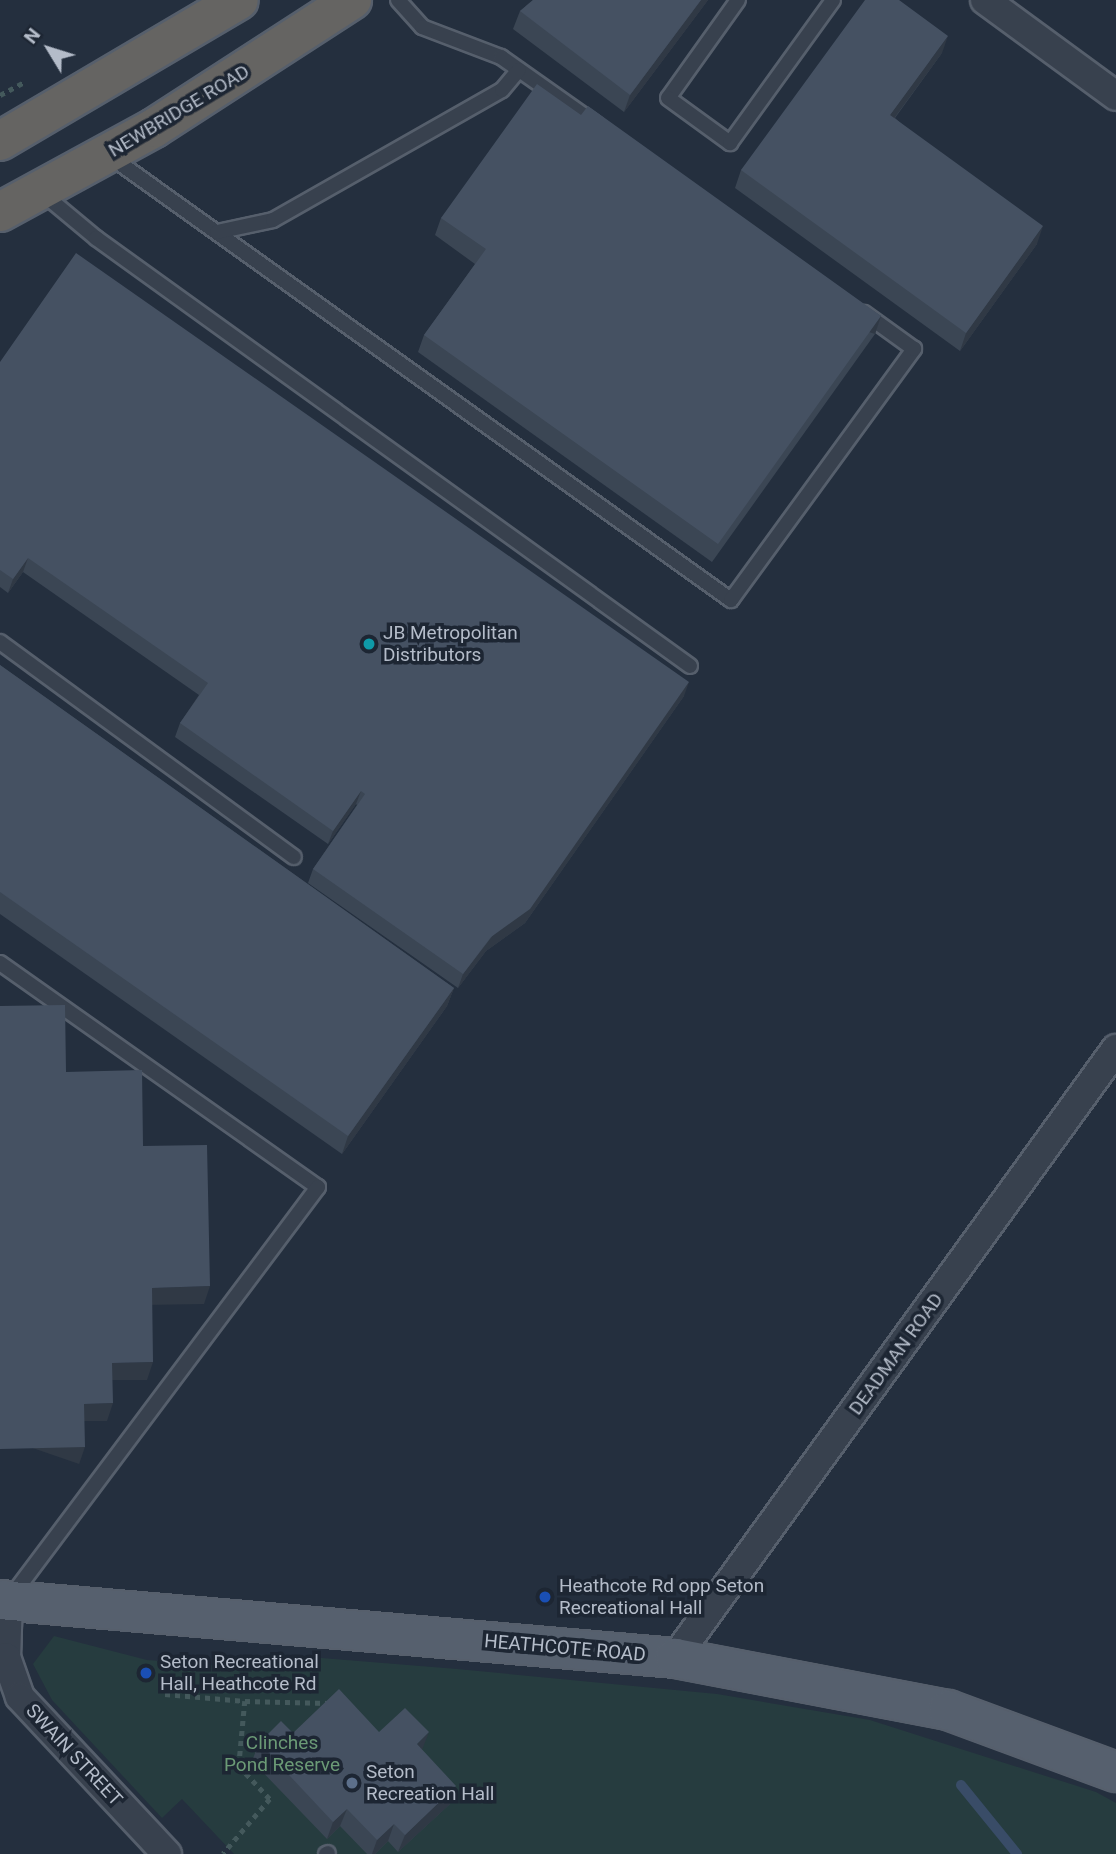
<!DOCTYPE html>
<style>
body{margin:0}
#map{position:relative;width:1116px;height:1854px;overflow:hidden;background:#242f3e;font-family:Roboto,sans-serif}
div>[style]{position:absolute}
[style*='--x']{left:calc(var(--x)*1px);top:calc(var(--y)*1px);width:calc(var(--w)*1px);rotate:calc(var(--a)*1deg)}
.green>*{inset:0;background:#263c3f}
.stream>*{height:10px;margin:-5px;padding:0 5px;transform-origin:5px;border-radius:5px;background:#394c67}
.path>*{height:4.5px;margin-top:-2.25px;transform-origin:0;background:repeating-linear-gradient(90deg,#44595c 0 5px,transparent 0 10px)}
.roads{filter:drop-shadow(2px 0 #565f6c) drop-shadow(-2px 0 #565f6c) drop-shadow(0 2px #565f6c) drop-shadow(0 -2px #565f6c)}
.service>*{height:14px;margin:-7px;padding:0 7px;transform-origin:7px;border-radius:7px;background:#38414e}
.minor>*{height:28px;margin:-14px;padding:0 14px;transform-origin:14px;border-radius:14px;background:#38414e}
.primary>*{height:38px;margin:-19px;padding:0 19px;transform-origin:19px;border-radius:19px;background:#56606e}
.trunk>*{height:38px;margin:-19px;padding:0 19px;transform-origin:19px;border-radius:19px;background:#656462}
.wall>*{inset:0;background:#3b4654}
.shaded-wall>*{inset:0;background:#303945;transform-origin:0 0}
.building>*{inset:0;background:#455162}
.dots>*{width:19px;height:19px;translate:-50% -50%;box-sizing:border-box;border:4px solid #1d2633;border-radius:50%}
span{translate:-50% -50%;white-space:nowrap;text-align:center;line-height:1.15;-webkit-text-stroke:7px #1d2633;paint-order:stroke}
.street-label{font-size:19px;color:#b4bcc9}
.poi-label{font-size:19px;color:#b4bcc9}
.left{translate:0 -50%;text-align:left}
.park-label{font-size:19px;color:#6b9a76}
.north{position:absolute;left:14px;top:14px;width:70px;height:70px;-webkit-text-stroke:5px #1d2633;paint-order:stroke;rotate:308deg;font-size:19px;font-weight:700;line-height:28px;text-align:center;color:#b4bcc9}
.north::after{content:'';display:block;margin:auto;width:24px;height:32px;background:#b4bcc9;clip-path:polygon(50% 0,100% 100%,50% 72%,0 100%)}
</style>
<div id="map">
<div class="green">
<div style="clip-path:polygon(54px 1636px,147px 1660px,213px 1665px,272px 1654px,457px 1669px,717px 1694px,870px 1720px,1096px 1792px,1116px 1803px,1116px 1854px,234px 1854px,182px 1799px,162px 1818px,52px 1700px,33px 1664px)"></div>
</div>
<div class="stream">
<div style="--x:961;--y:1785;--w:89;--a:50.9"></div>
</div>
<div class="path">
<div style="--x:0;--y:95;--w:27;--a:-28"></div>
<div style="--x:165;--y:1694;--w:80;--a:5"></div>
<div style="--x:245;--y:1701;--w:65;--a:95.3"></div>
<div style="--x:239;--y:1766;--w:45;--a:46.8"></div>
<div style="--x:270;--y:1799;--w:72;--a:130.5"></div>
<div style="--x:245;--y:1701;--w:83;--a:1.4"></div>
</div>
<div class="roads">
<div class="service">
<div style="--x:398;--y:0;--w:36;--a:48"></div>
<div style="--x:422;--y:27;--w:85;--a:20.8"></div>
<div style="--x:501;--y:57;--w:116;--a:35.2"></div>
<div style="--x:738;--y:0;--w:120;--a:125.5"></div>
<div style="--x:668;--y:98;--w:77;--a:36"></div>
<div style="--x:730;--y:143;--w:176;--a:-54.2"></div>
<div style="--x:111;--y:157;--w:762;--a:35.55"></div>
<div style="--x:731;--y:600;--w:311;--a:-53.9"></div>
<div style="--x:914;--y:349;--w:62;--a:-144.2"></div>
<div style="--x:41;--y:192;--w:72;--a:39.9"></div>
<div style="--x:96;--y:238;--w:732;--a:35.77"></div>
<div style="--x:217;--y:232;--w:57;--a:-12.1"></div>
<div style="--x:273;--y:220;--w:263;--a:-29.6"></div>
<div style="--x:502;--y:90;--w:26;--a:-50"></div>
<div style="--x:0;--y:642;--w:364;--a:36.2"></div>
<div style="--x:0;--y:963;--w:389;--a:35.2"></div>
<div style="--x:318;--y:1187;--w:512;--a:126.83"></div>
<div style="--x:326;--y:1854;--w:2;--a:-27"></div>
</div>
<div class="minor">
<div style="--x:985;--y:0;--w:162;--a:36.2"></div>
<div style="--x:8;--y:1601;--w:56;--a:92"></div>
<div style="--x:6;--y:1657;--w:42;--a:70.7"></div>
<div style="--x:20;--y:1697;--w:215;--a:46.9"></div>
<div style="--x:675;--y:1658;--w:752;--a:-54.09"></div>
</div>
<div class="primary">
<div style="--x:0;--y:1600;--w:677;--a:4.91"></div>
<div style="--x:675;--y:1658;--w:278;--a:10.8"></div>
<div style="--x:948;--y:1710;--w:179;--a:20.3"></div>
</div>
<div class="trunk">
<div style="--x:0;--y:141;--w:277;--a:-30.5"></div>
<div style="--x:0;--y:212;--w:175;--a:-28.6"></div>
<div style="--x:154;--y:128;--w:236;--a:-32.9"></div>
</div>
</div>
<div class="wall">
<div style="clip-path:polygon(533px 0,708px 0,624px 112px,513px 29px,520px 11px)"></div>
<div style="clip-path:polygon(942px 53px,895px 118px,1037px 244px,960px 351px,735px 188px,741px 170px)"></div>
<div style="clip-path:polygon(581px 115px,881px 316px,875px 334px,712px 562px,418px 352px,424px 335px,475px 264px,435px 235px,441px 218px)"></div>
<div style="clip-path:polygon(0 362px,684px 696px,525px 923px,486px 951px,458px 988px,308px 883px,313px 869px,357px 805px,356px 804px,328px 844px,175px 737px,180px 723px,199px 695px,23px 572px,8px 593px,0 587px)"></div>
<div style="clip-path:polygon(0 665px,454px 988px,447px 1006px,342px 1154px,0 914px)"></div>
<div style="clip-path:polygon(379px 1732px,422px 1750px,450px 1804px,398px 1852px,388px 1841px,375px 1854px,367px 1854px,340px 1826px,327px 1839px,252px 1761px,259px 1743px,293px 1733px)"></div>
</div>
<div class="shaded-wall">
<div style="clip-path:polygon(701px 0,708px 0,624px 112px,630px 95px)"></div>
<div style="clip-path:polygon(948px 36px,942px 53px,884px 132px,890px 115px)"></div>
<div style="clip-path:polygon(1043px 226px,1037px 244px,960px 351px,966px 333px)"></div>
<div style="left:881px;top:316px;width:19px;height:280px;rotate:108deg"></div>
<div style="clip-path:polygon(28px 558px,23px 572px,8px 593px,13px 579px)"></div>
<div style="clip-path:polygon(689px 682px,684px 696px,525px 923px,486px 951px,458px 988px,463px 974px)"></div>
<div style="clip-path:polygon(361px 791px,356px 804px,328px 844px,333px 831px)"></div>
<div style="clip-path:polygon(454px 988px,447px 1006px,342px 1154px,348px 1136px)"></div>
<div style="clip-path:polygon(210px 1286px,204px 1304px,145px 1305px,152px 1288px)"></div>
<div style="clip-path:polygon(153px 1362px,147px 1380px,106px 1380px,112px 1363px)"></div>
<div style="clip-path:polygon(113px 1403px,107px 1421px,78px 1421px,84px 1404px)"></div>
<div style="left:85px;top:1447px;width:18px;height:85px;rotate:109deg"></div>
<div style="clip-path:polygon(429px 1732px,422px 1750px,417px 1744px)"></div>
<div style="clip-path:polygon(456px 1786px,450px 1804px,398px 1852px,405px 1835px)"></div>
<div style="clip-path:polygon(347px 1809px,340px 1826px,327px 1839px,333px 1822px)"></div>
<div style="clip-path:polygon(394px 1824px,388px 1841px,375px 1854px,372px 1854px,377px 1840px)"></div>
</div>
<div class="building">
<div style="clip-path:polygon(533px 0,701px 0,630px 95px,520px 11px)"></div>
<div style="clip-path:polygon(865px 0,899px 0,948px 36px,890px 115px,1043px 226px,966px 333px,741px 170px)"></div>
<div style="clip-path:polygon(537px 84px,581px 115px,588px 106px,881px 316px,718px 544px,424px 335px,486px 249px,441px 218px)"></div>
<div style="clip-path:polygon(76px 253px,689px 682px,530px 909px,491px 937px,463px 974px,313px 869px,365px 794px,361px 791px,333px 831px,180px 723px,208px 683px,28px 558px,13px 579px,0 570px,0 362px)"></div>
<div style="clip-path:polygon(0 665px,454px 988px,348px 1136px,0 892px)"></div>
<div style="clip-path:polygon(65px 1005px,66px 1072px,142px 1070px,143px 1146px,207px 1145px,210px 1286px,152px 1288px,153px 1362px,112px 1363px,113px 1403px,84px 1404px,85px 1447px,0 1449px,0 1006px)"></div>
<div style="clip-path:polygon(339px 1689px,379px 1732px,405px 1708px,429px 1732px,417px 1744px,456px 1786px,405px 1835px,394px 1824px,377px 1840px,347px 1809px,333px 1822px,259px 1743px,281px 1721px,293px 1733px)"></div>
</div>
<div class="dots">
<div style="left:369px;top:644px;background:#0f9aa8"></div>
<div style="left:545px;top:1597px;background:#1a4fb4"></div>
<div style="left:146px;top:1673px;background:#1a4fb4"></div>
<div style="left:352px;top:1783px;background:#5c6f8a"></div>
</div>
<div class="street-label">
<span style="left:179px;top:111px;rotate:-31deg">NEWBRIDGE ROAD</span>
<span style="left:896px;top:1354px;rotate:-54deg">DEADMAN ROAD</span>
<span style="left:565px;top:1648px;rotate:5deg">HEATHCOTE ROAD</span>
<span style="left:74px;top:1755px;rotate:47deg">SWAIN STREET</span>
</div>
<div class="poi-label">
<span class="left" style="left:383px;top:644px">JB Metropolitan<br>Distributors</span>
<span class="left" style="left:559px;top:1597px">Heathcote Rd opp Seton<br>Recreational Hall</span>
<span class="left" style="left:160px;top:1673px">Seton Recreational<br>Hall, Heathcote Rd</span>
<span class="left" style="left:366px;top:1783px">Seton<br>Recreation Hall</span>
</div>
<div class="park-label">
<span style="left:282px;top:1754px">Clinches<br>Pond Reserve</span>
</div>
<div class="north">N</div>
</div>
